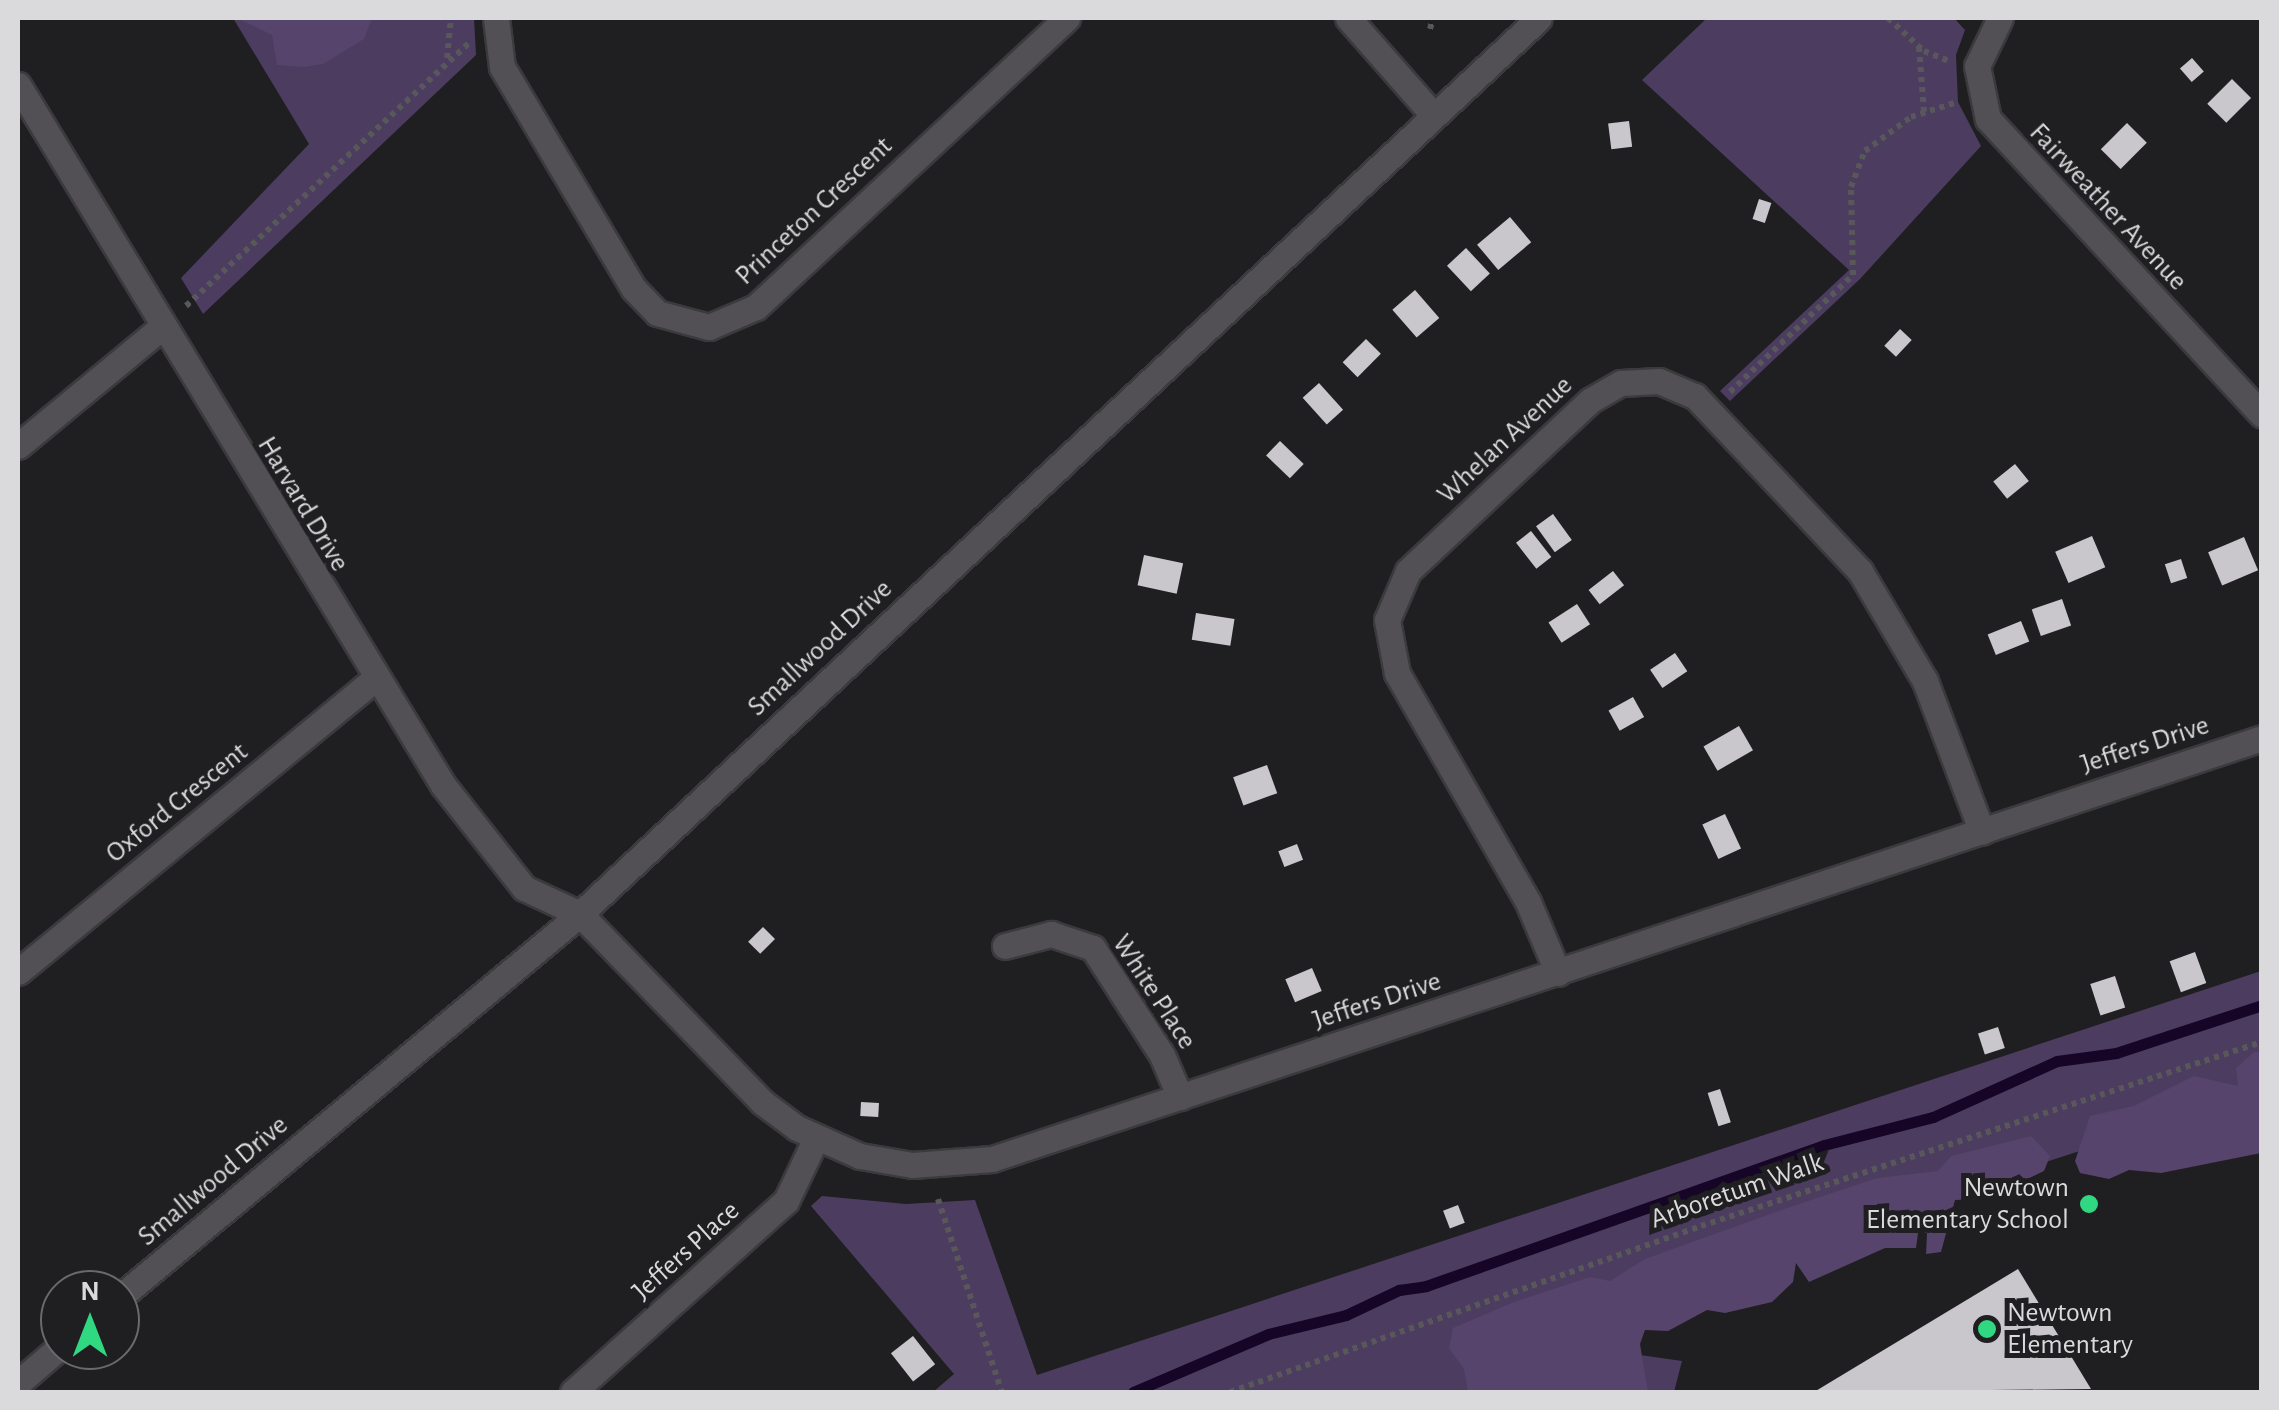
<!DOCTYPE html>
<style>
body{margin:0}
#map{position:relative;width:2279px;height:1410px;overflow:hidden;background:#1f1e21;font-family:"Alegreya Sans",sans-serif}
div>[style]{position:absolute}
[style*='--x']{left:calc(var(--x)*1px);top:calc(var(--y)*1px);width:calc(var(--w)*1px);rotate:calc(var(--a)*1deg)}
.green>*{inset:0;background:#4c3c5f}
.forest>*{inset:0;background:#57446c}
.stream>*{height:11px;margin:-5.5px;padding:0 5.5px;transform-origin:5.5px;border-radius:5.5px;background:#160526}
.building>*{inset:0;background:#c9c7cc;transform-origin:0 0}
.path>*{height:6px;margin-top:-3px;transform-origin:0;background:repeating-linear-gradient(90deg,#58575a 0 5px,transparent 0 10px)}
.roads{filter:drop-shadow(2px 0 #3b3a3d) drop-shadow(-2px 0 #3b3a3d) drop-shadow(0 2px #3b3a3d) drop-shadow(0 -2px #3b3a3d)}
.minor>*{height:25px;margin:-12.5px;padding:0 12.5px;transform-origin:12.5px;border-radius:12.5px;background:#525054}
.dots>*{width:28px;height:28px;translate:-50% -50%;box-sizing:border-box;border:5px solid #1f1e21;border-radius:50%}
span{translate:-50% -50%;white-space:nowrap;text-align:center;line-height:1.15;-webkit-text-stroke:10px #1f1e21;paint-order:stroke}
.street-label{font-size:28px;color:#dad9db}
.poi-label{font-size:28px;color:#dad9db}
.right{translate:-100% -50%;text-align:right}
.left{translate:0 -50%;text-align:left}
.frame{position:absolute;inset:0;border:20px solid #dad9db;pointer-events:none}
.north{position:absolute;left:40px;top:1270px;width:100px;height:100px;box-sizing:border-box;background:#1f1e21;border:2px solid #6a696b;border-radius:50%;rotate:0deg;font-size:28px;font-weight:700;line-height:40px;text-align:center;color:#dad9db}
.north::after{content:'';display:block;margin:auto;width:35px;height:45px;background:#31d882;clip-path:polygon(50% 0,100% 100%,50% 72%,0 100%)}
</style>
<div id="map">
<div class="green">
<div style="clip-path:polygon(233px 18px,474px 18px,476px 55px,203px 314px,181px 278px,309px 144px)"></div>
<div style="clip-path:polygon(1707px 18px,1954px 18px,1965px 30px,1956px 55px,1958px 102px,1981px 146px,1860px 279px,1730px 401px,1720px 391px,1849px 270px,1642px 80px)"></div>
<div style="clip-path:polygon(2261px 971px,2261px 1092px,1572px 1316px,1626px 1353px,1682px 1361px,1674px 1392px,933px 1392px,954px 1374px,811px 1206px,822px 1196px,906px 1204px,975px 1200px,1037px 1375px)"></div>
</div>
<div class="forest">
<div style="clip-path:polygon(237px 18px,372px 18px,364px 39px,323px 64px,304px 67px,277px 65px,272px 35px)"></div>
<div style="clip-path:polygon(2254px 1052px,2261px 1052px,2261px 1153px,2161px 1173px,2129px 1170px,2109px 1179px,2080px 1173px,2075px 1161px,2090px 1116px,2134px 1106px,2194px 1076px,2238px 1086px,2236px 1068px)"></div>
<div style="clip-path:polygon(2031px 1136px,2050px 1156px,2044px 1171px,1985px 1199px,1955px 1200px,1941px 1252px,1926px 1254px,1927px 1233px,1918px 1233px,1916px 1248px,1885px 1248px,1809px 1282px,1796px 1263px,1793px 1282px,1772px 1302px,1725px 1313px,1707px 1310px,1668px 1331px,1645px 1330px,1640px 1344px,1648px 1392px,1468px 1392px,1464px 1369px,1449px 1348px,1453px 1328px,1514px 1302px,1590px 1277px,1610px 1281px,1645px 1259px,1787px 1208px,1877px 1178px,1938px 1171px,1951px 1156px)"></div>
</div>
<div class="stream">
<div style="--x:1133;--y:1392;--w:147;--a:-23.2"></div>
<div style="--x:1268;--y:1334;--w:80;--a:-13.7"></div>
<div style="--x:1346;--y:1315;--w:59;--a:-25.3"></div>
<div style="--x:1399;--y:1290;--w:27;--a:-8"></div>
<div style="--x:1426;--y:1286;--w:422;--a:-19.5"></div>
<div style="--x:1824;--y:1145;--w:113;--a:-14.4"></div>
<div style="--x:1933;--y:1117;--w:136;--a:-24.3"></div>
<div style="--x:2057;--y:1061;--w:60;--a:-7.7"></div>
<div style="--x:2116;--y:1053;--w:154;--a:-18.2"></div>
</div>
<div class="building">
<div style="left:2192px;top:58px;width:18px;height:16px;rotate:49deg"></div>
<div style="left:2232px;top:79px;width:27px;height:35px;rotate:45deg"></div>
<div style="left:1629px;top:121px;width:26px;height:21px;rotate:83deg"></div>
<div style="left:2127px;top:123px;width:28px;height:37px;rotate:45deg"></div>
<div style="left:1759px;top:199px;width:13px;height:21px;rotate:18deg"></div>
<div style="left:1510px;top:217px;width:33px;height:43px;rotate:50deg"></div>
<div style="left:1466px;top:248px;width:35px;height:26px;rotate:47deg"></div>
<div style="left:1415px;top:290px;width:37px;height:30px;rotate:49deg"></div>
<div style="left:1900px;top:329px;width:16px;height:23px;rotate:43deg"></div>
<div style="left:1366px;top:339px;width:21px;height:33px;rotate:45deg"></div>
<div style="left:1319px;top:383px;width:36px;height:22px;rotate:48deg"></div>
<div style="left:1280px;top:441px;width:33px;height:20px;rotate:44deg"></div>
<div style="left:2015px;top:464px;width:22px;height:28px;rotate:51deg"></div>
<div style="left:1553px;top:514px;width:32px;height:21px;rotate:54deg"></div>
<div style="left:1531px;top:531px;width:33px;height:19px;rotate:52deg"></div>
<div style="left:2092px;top:536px;width:34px;height:40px;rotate:67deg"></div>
<div style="left:2244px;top:537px;width:36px;height:39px;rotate:67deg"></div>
<div style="left:1144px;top:555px;width:40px;height:31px;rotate:12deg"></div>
<div style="left:2181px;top:559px;width:20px;height:17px;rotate:72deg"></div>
<div style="left:1613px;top:571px;width:18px;height:31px;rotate:52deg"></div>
<div style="left:2062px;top:599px;width:28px;height:32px;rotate:71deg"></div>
<div style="left:1577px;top:604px;width:24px;height:34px;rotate:57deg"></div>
<div style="left:1196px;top:613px;width:39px;height:27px;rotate:9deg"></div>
<div style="left:2021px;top:621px;width:22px;height:36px;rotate:68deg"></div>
<div style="left:1675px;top:653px;width:22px;height:30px;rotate:56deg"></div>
<div style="left:1633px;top:697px;width:23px;height:28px;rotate:61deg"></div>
<div style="left:1739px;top:726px;width:28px;height:41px;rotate:60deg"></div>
<div style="left:1267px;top:765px;width:30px;height:36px;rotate:70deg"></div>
<div style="left:1725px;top:814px;width:38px;height:25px;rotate:65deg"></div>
<div style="left:1297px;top:844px;width:17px;height:20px;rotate:69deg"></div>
<div style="left:763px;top:927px;width:17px;height:21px;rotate:45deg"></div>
<div style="left:2195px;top:952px;width:33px;height:27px;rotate:70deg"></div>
<div style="left:1312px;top:968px;width:25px;height:29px;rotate:67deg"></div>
<div style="left:2115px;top:976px;width:33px;height:26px;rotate:72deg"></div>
<div style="left:1998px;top:1027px;width:22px;height:21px;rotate:72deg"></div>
<div style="left:1720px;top:1089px;width:35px;height:13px;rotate:72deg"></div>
<div style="left:861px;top:1102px;width:18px;height:14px;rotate:3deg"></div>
<div style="left:1458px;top:1205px;width:19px;height:16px;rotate:69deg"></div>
<div style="clip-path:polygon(2018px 1269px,2091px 1389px,1814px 1392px)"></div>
<div style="left:913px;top:1336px;width:36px;height:28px;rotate:52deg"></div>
</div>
<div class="path">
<div style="--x:1888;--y:18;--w:49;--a:42.5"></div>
<div style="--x:1924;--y:51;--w:29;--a:22"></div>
<div style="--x:1430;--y:29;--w:11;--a:-75"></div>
<div style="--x:1919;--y:47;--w:65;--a:85.6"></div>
<div style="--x:447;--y:58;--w:40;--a:-84.3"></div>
<div style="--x:186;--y:306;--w:386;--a:-42.9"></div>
<div style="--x:1730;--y:392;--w:170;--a:-43.6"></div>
<div style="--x:1853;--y:275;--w:88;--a:-91.3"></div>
<div style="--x:1851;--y:187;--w:39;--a:-69"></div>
<div style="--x:1865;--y:151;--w:57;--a:-36.5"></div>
<div style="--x:1911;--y:117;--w:45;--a:-18"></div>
<div style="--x:938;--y:1199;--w:203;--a:71.7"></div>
<div style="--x:1230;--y:1392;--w:499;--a:-19.4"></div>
<div style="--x:1701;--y:1226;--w:590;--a:-18.16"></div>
</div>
<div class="roads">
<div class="minor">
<div style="--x:496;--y:18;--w:49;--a:83"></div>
<div style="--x:502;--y:67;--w:258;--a:59.3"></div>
<div style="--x:634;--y:289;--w:33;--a:46"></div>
<div style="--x:657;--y:313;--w:54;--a:15.1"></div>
<div style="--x:709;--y:327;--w:51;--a:-23.1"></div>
<div style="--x:756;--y:307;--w:425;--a:-42.9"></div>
<div style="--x:1348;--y:18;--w:130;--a:48.7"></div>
<div style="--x:2000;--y:18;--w:53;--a:115.6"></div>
<div style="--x:1977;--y:66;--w:54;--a:78.3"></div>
<div style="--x:1988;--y:119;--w:403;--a:47.2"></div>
<div style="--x:18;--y:85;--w:819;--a:58.74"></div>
<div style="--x:443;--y:785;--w:131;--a:51.8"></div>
<div style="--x:524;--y:888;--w:62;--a:24.9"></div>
<div style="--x:580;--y:914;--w:262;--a:45.9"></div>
<div style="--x:762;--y:1102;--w:44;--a:36.6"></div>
<div style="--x:797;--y:1128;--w:69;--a:24"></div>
<div style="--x:860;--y:1156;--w:53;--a:9.8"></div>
<div style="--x:912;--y:1165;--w:80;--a:-4.3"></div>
<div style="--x:992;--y:1159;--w:1338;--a:-18.34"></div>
<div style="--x:18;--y:446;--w:187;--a:-39.6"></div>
<div style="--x:1005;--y:946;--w:48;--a:-14.6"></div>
<div style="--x:1051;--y:934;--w:44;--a:18.4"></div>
<div style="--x:1093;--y:948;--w:127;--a:57.2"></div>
<div style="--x:1162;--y:1055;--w:46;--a:66.8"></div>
<div style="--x:18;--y:972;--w:460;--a:-39.4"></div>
<div style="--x:1558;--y:973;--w:77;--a:-112.9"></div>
<div style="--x:1528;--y:902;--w:264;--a:-119.8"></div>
<div style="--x:1397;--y:673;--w:54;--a:-100.7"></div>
<div style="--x:1387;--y:620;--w:53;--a:-66.8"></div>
<div style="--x:1408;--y:571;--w:250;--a:-43.1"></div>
<div style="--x:1591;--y:400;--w:34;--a:-30"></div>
<div style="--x:1621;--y:383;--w:38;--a:-3"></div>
<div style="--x:1659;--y:381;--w:39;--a:23"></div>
<div style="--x:1695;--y:396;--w:241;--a:46.7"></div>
<div style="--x:1860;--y:571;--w:128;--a:59.4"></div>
<div style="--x:1925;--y:681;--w:161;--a:69.3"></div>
<div style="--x:120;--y:1297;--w:599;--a:-39.78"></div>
<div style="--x:580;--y:914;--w:1312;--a:-43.05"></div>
<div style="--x:18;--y:1383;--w:55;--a:-40.6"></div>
<div style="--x:573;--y:1392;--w:286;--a:-41.9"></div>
<div style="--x:786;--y:1201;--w:70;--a:-64.5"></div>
</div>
</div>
<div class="dots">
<div style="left:2089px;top:1204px;background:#31d882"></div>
<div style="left:1987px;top:1329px;background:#31d882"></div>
</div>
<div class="street-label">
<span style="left:2108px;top:207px;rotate:47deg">Fairweather Avenue</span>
<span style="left:814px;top:211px;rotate:-43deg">Princeton Crescent</span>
<span style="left:1505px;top:440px;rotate:-43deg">Whelan Avenue</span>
<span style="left:303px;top:504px;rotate:59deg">Harvard Drive</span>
<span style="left:820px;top:648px;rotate:-43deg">Smallwood Drive</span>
<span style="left:2145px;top:745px;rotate:-18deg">Jeffers Drive</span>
<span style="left:177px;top:803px;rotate:-39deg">Oxford Crescent</span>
<span style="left:1154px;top:992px;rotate:57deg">White Place</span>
<span style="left:1377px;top:1001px;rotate:-18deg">Jeffers Drive</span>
<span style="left:213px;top:1181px;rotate:-40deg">Smallwood Drive</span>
<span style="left:1737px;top:1191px;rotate:-19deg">Arboretum Walk</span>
<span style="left:686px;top:1251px;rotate:-42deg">Jeffers Place</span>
</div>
<div class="poi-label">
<span class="right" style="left:2069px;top:1204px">Newtown<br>Elementary School</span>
<span class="left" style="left:2007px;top:1329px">Newtown<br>Elementary</span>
</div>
<div class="frame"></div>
<div class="north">N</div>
</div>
